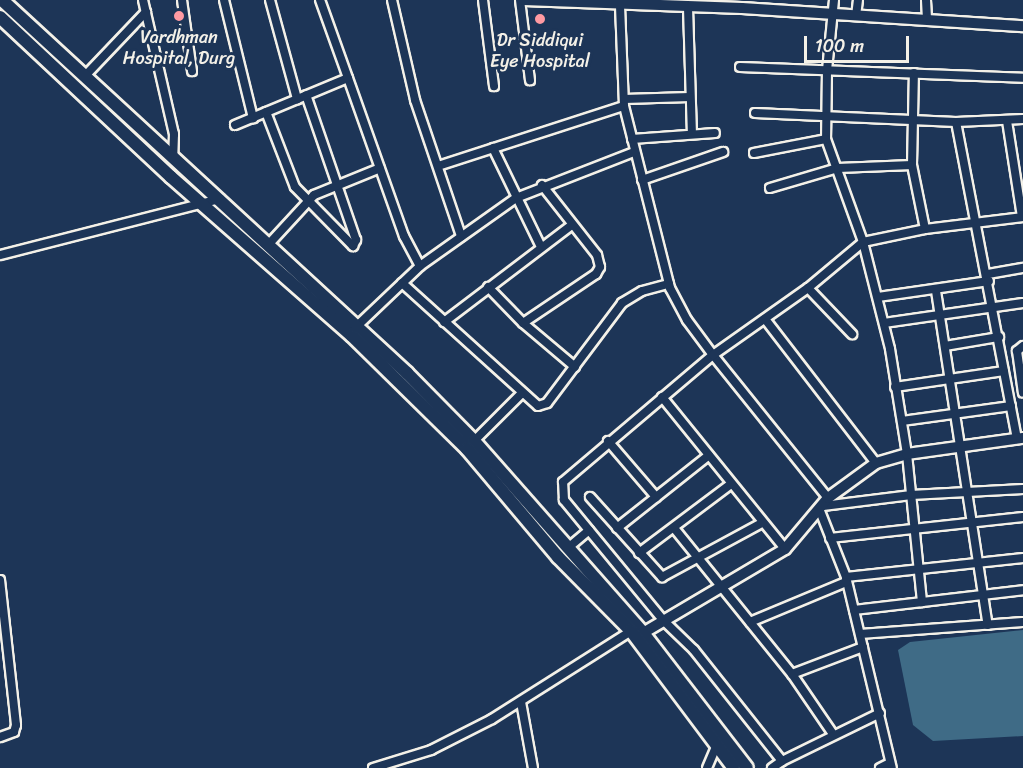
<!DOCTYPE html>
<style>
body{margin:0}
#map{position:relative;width:1023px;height:768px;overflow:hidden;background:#1d3557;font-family:Sriracha,sans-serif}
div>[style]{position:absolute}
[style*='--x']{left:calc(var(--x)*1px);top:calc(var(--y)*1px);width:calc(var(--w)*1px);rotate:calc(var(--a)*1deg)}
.water>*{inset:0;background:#3f6b86}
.roads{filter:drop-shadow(2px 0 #f4f1e8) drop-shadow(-2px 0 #f4f1e8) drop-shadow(0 2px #f4f1e8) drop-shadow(0 -2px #f4f1e8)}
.street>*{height:8px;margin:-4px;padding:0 4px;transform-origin:4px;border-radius:4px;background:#1d3557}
.secondary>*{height:10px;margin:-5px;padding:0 5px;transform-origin:5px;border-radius:5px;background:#1d3557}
.primary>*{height:12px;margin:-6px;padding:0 6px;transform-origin:6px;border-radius:6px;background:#1d3557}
.dots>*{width:16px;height:16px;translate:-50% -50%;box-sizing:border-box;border:3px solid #1d3557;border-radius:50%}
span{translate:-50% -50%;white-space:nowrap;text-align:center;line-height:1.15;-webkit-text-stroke:6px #1d3557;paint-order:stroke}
.poi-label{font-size:18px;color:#f4f1e8}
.scale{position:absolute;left:804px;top:36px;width:105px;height:27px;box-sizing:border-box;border:3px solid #f4f1e8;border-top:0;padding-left:8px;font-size:18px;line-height:21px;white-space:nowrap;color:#f4f1e8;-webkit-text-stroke:4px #1d3557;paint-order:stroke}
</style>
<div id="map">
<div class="water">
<div style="clip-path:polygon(1023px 630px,1023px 736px,933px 741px,913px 725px,898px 650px,910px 642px)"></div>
</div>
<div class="roads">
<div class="street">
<div style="--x:143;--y:0;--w:138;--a:77"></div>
<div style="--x:174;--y:134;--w:25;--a:92"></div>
<div style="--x:182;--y:0;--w:72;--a:82"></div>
<div style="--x:224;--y:0;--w:122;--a:76.2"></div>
<div style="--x:270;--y:0;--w:103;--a:74.7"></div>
<div style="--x:392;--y:0;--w:103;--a:77"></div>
<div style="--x:415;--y:100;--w:144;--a:71.3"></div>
<div style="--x:483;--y:0;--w:87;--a:82.7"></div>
<div style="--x:520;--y:0;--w:81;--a:82.9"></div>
<div style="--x:834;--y:0;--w:70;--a:95.7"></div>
<div style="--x:827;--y:70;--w:69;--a:90.8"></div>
<div style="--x:826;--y:139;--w:109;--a:70.2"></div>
<div style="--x:863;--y:242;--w:110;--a:75.8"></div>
<div style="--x:890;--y:349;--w:106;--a:80.8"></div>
<div style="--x:907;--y:454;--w:149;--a:84.2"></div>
<div style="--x:926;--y:0;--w:20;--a:87"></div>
<div style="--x:620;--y:6;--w:100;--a:87.7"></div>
<div style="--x:624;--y:106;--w:188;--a:75.8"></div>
<div style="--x:670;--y:288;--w:36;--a:62"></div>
<div style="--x:687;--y:320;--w:44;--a:53.4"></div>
<div style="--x:713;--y:355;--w:184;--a:51.2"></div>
<div style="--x:688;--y:8;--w:126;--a:88.2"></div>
<div style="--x:856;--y:16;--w:16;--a:-83"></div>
<div style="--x:740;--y:67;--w:283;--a:2.2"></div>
<div style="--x:84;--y:77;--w:90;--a:-46.4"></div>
<div style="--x:348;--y:78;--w:168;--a:70.5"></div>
<div style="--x:404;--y:236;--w:34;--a:62"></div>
<div style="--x:624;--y:99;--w:66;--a:-1.7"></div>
<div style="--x:266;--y:112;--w:80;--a:68.9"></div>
<div style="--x:295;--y:187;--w:83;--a:45.5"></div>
<div style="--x:353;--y:246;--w:7;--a:-63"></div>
<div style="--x:356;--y:240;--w:153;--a:-109"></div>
<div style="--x:755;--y:113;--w:201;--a:2.6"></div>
<div style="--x:956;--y:122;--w:67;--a:-2.6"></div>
<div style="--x:1007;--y:121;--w:97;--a:81.1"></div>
<div style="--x:956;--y:122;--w:323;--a:79.1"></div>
<div style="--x:235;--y:125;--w:122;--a:-22.6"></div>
<div style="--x:348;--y:78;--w:83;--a:-109.7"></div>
<div style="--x:632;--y:139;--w:83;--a:-4.1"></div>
<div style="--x:493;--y:148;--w:110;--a:64.1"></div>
<div style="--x:754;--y:153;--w:73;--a:-11"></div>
<div style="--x:912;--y:165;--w:92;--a:-88.8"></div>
<div style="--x:438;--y:166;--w:195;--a:-17.9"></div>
<div style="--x:642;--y:180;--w:86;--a:-19.1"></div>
<div style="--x:770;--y:188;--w:71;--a:-16.4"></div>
<div style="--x:838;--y:168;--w:74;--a:-2.3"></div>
<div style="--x:912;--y:165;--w:65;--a:78.5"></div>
<div style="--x:268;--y:245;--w:68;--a:-47.4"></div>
<div style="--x:314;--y:195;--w:71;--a:-22.2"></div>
<div style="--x:0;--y:255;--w:227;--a:-14.3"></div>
<div style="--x:988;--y:274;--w:36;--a:-10"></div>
<div style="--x:402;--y:283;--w:183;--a:42.1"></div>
<div style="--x:538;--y:406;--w:9;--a:-18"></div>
<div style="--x:547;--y:403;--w:125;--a:-53.1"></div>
<div style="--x:622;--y:303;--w:23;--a:-31"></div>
<div style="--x:642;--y:291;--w:28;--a:-15"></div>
<div style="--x:488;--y:287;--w:50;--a:45.8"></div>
<div style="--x:523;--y:323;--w:68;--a:40.2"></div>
<div style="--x:808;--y:288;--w:64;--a:46.3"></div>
<div style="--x:936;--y:291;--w:338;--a:81.2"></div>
<div style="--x:878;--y:297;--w:112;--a:-8.2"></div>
<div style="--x:765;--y:319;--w:182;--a:52.4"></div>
<div style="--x:444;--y:322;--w:161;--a:-37.2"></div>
<div style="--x:523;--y:323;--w:88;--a:-33.9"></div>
<div style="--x:596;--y:274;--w:8;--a:-60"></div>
<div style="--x:600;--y:267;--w:12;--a:-104"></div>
<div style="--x:597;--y:255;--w:89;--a:-128.2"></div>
<div style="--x:884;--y:323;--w:140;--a:-8.2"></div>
<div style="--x:356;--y:327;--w:88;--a:-43.6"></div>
<div style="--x:420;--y:266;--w:118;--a:-35.3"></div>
<div style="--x:516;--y:198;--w:127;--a:-21.3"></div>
<div style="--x:945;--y:346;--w:55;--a:-9.5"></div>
<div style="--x:1023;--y:346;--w:8;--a:140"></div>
<div style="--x:1017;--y:351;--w:42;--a:81.9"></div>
<div style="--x:895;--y:387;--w:110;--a:-8.4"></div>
<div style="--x:662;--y:397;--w:196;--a:51"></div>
<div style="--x:902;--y:421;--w:110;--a:-7.8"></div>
<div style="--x:474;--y:441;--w:66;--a:-45"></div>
<div style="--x:608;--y:441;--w:74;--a:49.4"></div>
<div style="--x:590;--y:497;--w:108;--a:48"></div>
<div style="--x:662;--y:577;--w:114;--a:-28.4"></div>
<div style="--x:823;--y:506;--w:89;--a:-7.1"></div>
<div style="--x:911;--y:495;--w:112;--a:-3.1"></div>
<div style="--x:820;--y:511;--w:71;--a:68.5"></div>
<div style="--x:846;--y:577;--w:196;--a:76.5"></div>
<div style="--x:617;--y:528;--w:117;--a:-38.4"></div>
<div style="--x:674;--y:528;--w:188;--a:51.1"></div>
<div style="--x:792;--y:674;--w:73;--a:55.7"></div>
<div style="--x:830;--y:538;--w:194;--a:-6.2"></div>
<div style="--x:569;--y:547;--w:26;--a:-40"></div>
<div style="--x:639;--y:553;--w:115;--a:-36.9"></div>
<div style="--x:846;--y:577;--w:178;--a:-6.1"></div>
<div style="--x:0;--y:580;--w:146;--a:83.7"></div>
<div style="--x:16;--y:725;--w:7;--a:106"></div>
<div style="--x:14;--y:732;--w:15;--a:160"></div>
<div style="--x:854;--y:610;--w:170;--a:-6.7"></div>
<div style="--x:750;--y:622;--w:104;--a:-22.6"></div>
<div style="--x:860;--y:634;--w:163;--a:-4.2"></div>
<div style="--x:792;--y:674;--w:76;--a:-20.8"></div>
<div style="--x:521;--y:702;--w:67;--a:79.7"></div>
<div style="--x:782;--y:761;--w:109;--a:-26.1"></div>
<div style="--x:373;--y:768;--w:61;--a:-17.2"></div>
<div style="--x:431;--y:750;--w:68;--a:-26.9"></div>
<div style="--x:492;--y:719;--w:165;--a:-32.3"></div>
<div style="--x:707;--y:768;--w:25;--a:-67"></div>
<div style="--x:772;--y:768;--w:12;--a:-35"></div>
<div style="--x:782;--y:761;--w:142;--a:-128.4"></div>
<div style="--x:694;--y:650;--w:43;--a:-135.9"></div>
<div style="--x:663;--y:620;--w:156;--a:-129.5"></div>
<div style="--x:564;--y:500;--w:18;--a:-93"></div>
<div style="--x:563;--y:482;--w:197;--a:-40.3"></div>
<div style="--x:713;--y:355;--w:116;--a:-35.2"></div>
<div style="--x:808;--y:288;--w:72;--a:-39.9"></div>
<div style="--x:863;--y:242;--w:63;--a:-11.8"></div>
<div style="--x:925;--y:229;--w:99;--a:-7"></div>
<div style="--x:880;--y:768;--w:11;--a:-27"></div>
</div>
<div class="secondary">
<div style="--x:524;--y:0;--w:218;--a:2.1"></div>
<div style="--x:742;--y:8;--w:282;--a:3.7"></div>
<div style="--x:637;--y:632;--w:6;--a:9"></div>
<div style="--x:643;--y:633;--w:165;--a:-30.6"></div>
<div style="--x:785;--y:549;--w:67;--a:-49.9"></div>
<div style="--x:828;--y:498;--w:59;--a:-36.1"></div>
<div style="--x:876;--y:463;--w:32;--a:-16"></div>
<div style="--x:907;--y:454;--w:117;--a:-7.9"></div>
</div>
<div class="primary">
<div style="--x:2;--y:0;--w:551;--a:42.64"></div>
<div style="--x:407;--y:373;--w:95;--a:45.4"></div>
<div style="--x:474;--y:441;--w:256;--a:48.6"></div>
<div style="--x:643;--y:633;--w:170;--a:52.4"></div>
<div style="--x:0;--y:17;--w:234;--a:43.1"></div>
<div style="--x:171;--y:177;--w:241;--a:41.3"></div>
<div style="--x:352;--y:336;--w:161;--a:44.5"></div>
<div style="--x:467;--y:449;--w:141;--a:49.9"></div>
<div style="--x:558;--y:557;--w:104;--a:45.4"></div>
<div style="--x:631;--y:631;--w:171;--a:53.1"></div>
</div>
</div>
<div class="dots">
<div style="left:179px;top:16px;background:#ff9aa2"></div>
<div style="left:540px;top:19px;background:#ff9aa2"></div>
</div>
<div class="poi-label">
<span style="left:179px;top:48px">Vardhman<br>Hospital, Durg</span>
<span style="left:540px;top:51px">Dr Siddiqui<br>Eye Hospital</span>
</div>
<div class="scale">100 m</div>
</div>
